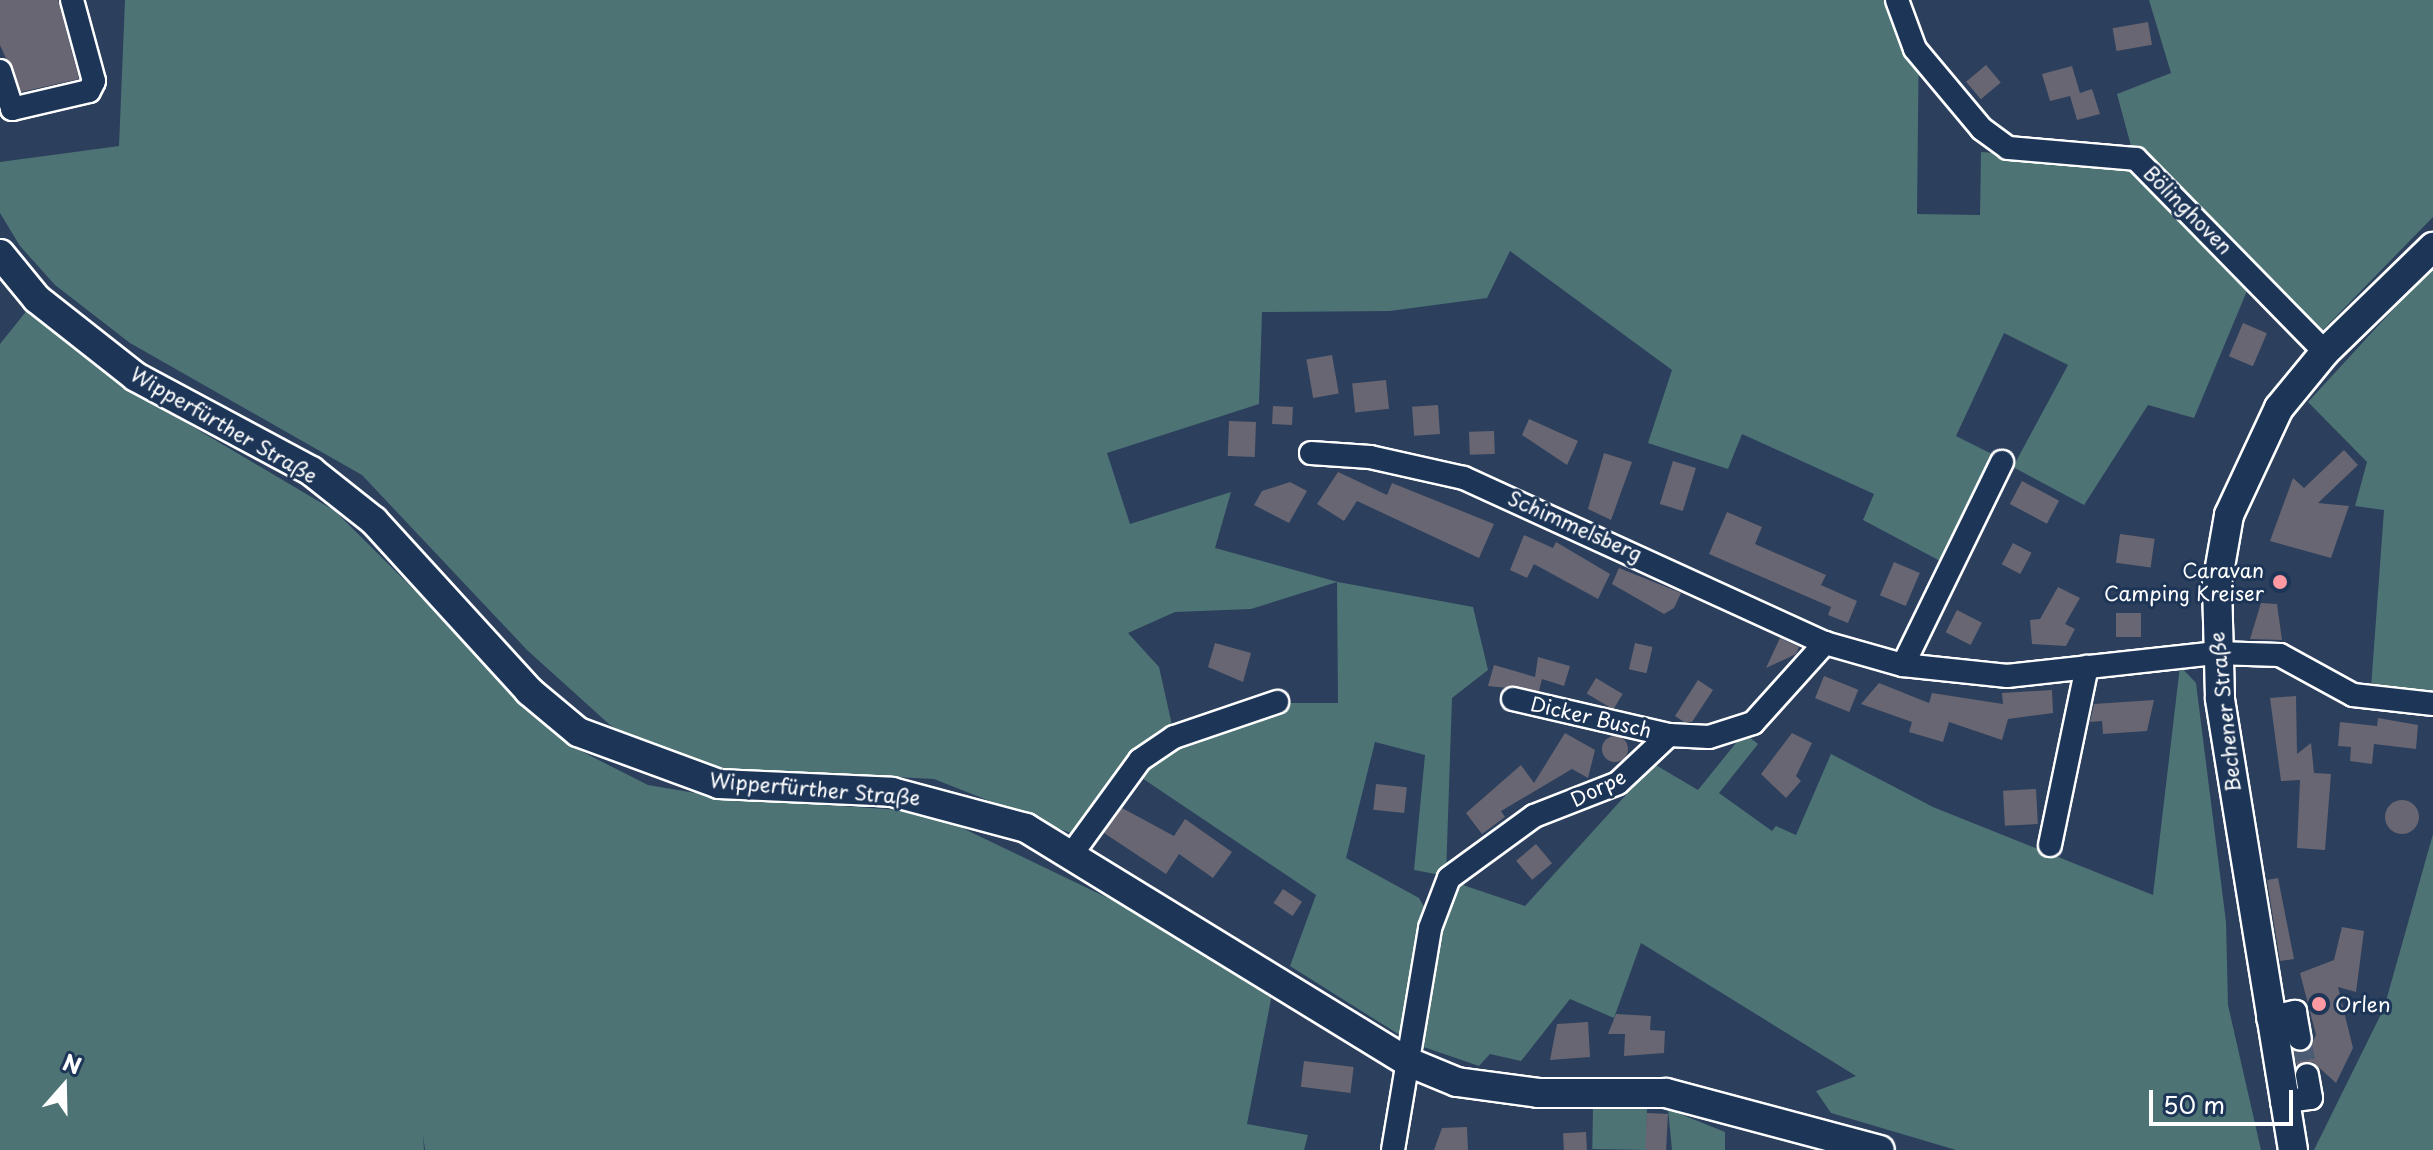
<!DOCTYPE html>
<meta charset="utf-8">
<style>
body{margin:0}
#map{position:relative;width:2433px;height:1150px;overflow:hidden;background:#2c3f5c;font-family:"Playpen Sans",sans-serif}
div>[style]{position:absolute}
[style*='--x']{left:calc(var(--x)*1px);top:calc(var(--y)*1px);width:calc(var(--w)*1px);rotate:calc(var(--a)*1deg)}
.green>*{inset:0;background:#4d7375;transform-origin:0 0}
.building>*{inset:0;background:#686672;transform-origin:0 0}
.round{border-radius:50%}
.minor-tunnel>*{height:22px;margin-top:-11px;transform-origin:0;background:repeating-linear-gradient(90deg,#4c5c74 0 22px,transparent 0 33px)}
.roads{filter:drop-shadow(2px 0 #fff) drop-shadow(-2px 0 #fff) drop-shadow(0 2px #fff) drop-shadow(0 -2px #fff)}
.minor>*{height:22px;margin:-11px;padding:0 11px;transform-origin:11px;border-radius:11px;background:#1d3557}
.major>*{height:28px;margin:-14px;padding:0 14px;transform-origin:14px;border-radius:14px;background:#1d3557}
.dots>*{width:22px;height:22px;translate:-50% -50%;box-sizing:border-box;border:4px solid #1d3557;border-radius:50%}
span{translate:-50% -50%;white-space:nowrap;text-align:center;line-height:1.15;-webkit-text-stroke:6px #1d3557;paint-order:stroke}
.street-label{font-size:20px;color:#fff}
.poi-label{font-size:20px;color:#fff}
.right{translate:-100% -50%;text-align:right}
.left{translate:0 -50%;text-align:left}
.north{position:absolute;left:24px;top:1046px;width:80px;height:80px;-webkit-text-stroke:6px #1d3557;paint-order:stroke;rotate:20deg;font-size:22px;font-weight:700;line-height:32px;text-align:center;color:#fff}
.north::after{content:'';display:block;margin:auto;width:28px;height:36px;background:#fff;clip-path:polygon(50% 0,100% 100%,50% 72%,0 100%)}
.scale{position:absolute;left:2149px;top:1090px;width:144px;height:36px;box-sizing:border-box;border:4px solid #fff;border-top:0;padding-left:10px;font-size:24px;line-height:28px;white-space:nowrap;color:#fff;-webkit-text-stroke:6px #1d3557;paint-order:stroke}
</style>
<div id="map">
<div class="green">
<div style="clip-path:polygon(125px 0,1908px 0,1919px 27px,1917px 214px,1980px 215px,1981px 152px,2132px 163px,2249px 286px,2194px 418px,2148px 405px,2084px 505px,2013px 467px,2068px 365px,2004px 333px,1956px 436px,1998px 457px,1942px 562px,1863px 520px,1874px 494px,1742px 434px,1728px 469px,1648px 443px,1672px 370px,1510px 251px,1487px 298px,1390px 311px,1262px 312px,1259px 404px,1107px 453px,1130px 524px,1231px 492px,1215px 548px,1338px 582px,1473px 607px,1488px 670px,1452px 698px,1446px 876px,1414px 870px,1425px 755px,1375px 742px,1346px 858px,1419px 898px,1426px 910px,1406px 1039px,1290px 966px,1316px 895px,1133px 772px,1174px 741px,1290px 703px,1338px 703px,1337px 582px,1251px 609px,1175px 612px,1128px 633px,1159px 667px,1174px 734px,1128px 768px,1078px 836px,934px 779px,723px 768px,656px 752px,610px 725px,527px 650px,362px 475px,130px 343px,55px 285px,20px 246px,0 213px,0 162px,119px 146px)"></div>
<div style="clip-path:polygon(2149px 0,2433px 0,2433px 217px,2315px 338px,2131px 146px,2117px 94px,2171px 73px)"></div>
<div style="clip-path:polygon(2433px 266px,2433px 695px,2371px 688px,2384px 510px,2355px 506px,2367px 462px,2308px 402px)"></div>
<div style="clip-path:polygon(28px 309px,124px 386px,335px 511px,571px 746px,648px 785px,725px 798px,929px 812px,1185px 935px,1272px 994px,1247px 1124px,1308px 1135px,1304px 1150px,425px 1150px,423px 1135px,424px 1150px,0 1150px,0 344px)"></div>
<div style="clip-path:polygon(2180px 666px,2196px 683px,2226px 922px,2228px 1005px,2261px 1150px,1956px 1150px,1831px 1113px,1816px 1091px,1856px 1076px,1641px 943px,1614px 1018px,1570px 999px,1521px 1061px,1490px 1054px,1479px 1066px,1415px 1044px,1433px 931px,1454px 882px,1525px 906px,1654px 764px,1698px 790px,1744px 733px,1758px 744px,1719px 793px,1772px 831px,1776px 826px,1796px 835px,1831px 754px,1933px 807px,2153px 895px)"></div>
<div style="clip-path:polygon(2433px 834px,2433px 1150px,2314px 1150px,2384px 1008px)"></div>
<div style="left:1647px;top:1108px;width:42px;height:54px;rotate:91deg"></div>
<div style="clip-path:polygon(1668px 1109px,1725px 1132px,1725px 1150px,1672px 1150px)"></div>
</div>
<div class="building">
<div style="clip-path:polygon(0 0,58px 0,79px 79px,21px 92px,0 45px)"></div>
<div style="left:2148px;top:22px;width:23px;height:36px;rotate:80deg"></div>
<div style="left:1986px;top:65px;width:23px;height:26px;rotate:50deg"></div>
<div style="clip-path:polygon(2072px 66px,2080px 93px,2092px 89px,2100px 114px,2077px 120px,2070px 96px,2050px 101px,2042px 74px)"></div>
<div style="left:2243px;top:323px;width:26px;height:36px;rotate:23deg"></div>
<div style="left:1332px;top:355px;width:39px;height:26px;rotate:80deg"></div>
<div style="left:1386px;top:380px;width:29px;height:34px;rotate:84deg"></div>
<div style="left:1438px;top:405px;width:29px;height:26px;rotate:86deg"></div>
<div style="left:1273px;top:406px;width:20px;height:18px;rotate:3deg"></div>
<div style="clip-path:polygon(1529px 419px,1578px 441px,1567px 465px,1522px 435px)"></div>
<div style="left:1229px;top:421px;width:27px;height:35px;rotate:2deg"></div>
<div style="left:1494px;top:431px;width:23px;height:25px;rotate:88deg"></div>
<div style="clip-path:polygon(2344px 450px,2358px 465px,2318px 503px,2349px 506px,2331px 558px,2270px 541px,2293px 478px,2304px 488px)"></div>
<div style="clip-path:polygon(1604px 453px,1632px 462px,1611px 520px,1588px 509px)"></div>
<div style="left:1673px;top:461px;width:24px;height:45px;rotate:17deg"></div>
<div style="clip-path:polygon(1338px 472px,1387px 495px,1392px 483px,1494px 524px,1479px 558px,1357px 501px,1344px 521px,1317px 504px)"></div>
<div style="left:2022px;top:481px;width:42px;height:26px;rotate:28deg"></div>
<div style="clip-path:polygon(1290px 482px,1307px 491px,1289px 523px,1254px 505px,1262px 491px)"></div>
<div style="clip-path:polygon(1727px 512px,1762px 527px,1755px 544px,1826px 575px,1821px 585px,1857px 601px,1848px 623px,1828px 615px,1831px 607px,1709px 554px)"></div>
<div style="left:2120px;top:534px;width:35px;height:29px;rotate:8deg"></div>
<div style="clip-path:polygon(1524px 535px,1553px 548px,1556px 542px,1610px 574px,1598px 599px,1534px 564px,1527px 578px,1510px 570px)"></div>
<div style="left:2013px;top:543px;width:21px;height:24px;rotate:28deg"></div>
<div style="left:1894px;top:562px;width:28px;height:36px;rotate:23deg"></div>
<div style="clip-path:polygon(1619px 568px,1681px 593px,1674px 608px,1664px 614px,1612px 584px)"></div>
<div style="clip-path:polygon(2058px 587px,2080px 598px,2065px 624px,2075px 629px,2066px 646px,2032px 644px,2030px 620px,2040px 619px)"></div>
<div style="clip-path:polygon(2261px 603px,2277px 604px,2282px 640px,2250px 639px)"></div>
<div style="left:1957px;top:610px;width:28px;height:25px;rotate:27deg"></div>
<div style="left:2141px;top:613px;width:24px;height:25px;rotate:90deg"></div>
<div style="clip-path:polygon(1780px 638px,1799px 647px,1796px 654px,1766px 668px)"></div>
<div style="clip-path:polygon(1215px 643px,1251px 653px,1243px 682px,1208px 667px)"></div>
<div style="left:1635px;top:643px;width:18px;height:27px;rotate:13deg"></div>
<div style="clip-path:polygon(1538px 657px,1570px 666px,1564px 686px,1542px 679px,1539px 691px,1488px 686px,1494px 665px,1535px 677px)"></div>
<div style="left:1824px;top:676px;width:37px;height:24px;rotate:22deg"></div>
<div style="left:1596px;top:678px;width:31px;height:18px;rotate:31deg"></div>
<div style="clip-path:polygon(1698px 680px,1713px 690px,1692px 722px,1684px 722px,1675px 716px)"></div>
<div style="clip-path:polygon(1879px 683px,1929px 703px,1932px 693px,2003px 704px,2002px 693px,2052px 690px,2053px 713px,2008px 719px,2002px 740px,1949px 722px,1943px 742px,1909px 732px,1912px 722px,1861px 704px)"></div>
<div style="clip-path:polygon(2296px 696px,2297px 754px,2311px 743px,2314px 773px,2331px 774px,2325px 850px,2297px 848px,2300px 780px,2281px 781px,2270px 698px)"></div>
<div style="clip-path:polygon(2154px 700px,2147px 731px,2103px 734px,2102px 721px,2090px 722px,2094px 704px)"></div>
<div style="clip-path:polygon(2378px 718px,2418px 725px,2416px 749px,2374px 744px,2372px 764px,2350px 761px,2351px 747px,2338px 746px,2340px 722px,2377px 726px)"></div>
<div style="clip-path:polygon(1565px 733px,1595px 750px,1588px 778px,1572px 769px,1501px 811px,1505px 817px,1482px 834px,1466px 813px,1521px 765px,1534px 783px)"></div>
<div style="clip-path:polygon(1792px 733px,1812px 743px,1796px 776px,1801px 781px,1786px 798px,1761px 774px)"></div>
<div class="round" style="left:1602px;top:736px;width:26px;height:26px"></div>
<div style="left:1376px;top:784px;width:31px;height:26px;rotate:6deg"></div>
<div style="left:2036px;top:789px;width:35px;height:33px;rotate:87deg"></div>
<div class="round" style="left:2385px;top:800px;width:34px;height:34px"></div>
<div style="clip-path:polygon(1122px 808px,1174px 836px,1185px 819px,1232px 852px,1213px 878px,1179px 854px,1166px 874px,1104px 833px)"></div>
<div style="left:1536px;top:844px;width:25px;height:26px;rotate:50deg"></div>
<div style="clip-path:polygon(2278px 878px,2294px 959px,2280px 961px,2267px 880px)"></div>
<div style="left:1283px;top:889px;width:23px;height:17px;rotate:34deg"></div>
<div style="clip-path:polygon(2342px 927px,2364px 931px,2356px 992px,2338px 987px,2353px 1048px,2336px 1083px,2313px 1062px,2297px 1066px,2294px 1052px,2308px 1050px,2316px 1035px,2300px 973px,2334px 960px)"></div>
<div style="clip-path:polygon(1616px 1014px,1651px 1016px,1650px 1030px,1665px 1031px,1664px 1053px,1624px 1056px,1625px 1034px,1608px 1034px)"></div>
<div style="clip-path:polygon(1588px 1022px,1590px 1057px,1550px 1060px,1557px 1024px)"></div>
<div style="left:1304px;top:1061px;width:50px;height:26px;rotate:7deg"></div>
<div style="left:1647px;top:1113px;width:21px;height:37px;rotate:3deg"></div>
<div style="clip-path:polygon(1467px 1127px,1468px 1150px,1434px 1150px,1442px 1128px)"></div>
<div style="left:1586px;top:1132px;width:18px;height:23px;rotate:87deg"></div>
</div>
<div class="minor-tunnel">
<div style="--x:2300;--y:1039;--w:37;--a:79"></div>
</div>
<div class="roads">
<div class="minor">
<div style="--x:1897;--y:0;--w:52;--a:69.8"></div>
<div style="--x:1915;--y:49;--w:104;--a:50.1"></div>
<div style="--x:1982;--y:129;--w:32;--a:36"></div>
<div style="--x:2008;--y:148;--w:128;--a:4.9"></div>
<div style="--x:2136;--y:159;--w:270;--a:45.6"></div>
<div style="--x:0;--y:71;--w:40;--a:72"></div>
<div style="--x:12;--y:109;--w:79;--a:-13.2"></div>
<div style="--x:89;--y:91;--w:11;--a:-63"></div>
<div style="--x:94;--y:81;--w:84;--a:-105.2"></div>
<div style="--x:1311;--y:453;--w:59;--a:3.9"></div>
<div style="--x:1370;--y:457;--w:96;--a:12.6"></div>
<div style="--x:1464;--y:478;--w:397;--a:24.6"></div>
<div style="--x:1903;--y:665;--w:226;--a:-64"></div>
<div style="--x:1513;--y:699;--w:160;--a:13"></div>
<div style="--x:2050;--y:845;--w:182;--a:-78.3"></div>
<div style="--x:1071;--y:855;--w:117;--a:-54"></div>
<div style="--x:1140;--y:760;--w:41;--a:-34.1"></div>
<div style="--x:1174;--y:737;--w:109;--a:-18.8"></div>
<div style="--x:2268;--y:1018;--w:28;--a:-13"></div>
<div style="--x:2295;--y:1012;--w:27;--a:80"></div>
<div style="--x:2282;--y:1102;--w:29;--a:-8"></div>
<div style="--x:2311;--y:1098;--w:23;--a:-100"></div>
<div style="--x:1393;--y:1150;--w:225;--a:-80.5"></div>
<div style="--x:1430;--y:928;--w:53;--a:-69.2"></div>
<div style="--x:1449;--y:878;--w:105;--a:-36.1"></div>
<div style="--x:1534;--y:816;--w:90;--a:-21.4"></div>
<div style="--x:1618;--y:783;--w:70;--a:-43.3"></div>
<div style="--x:1669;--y:735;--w:40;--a:2.9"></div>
<div style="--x:1709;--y:737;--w:46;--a:-17.7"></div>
<div style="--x:1753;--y:723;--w:108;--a:-48"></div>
<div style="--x:1825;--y:643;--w:81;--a:15.8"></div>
<div style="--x:1903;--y:665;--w:105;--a:6"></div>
<div style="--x:2007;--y:676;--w:209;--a:-6.3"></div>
<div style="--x:2215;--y:653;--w:65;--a:1.8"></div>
<div style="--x:2280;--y:655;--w:83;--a:28.7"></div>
<div style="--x:2353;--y:695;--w:81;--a:6.4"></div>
</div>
<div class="major">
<div style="--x:0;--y:254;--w:58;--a:50.6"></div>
<div style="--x:37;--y:299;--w:126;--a:38.2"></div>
<div style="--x:136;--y:377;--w:199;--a:28.2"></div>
<div style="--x:311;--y:471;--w:80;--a:38.4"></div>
<div style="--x:374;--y:521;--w:230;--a:47.6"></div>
<div style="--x:529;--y:691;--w:64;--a:39.9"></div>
<div style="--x:578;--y:732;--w:150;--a:20.2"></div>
<div style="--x:719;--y:784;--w:173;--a:2.6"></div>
<div style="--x:892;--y:792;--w:139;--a:15"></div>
<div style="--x:1026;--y:828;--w:446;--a:31.5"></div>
<div style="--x:1406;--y:1061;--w:55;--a:22.4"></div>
<div style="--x:1457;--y:1082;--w:82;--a:7.7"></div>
<div style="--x:1538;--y:1093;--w:128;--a:0"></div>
<div style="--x:1666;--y:1093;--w:221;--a:14.9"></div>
<div style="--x:2293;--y:1150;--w:458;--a:-99.2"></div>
<div style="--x:2220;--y:698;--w:114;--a:-91.5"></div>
<div style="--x:2217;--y:584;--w:70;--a:-80.1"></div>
<div style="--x:2229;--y:515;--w:118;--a:-65"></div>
<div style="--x:2279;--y:408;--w:72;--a:-50.6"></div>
<div style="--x:2325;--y:352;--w:151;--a:-44.2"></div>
</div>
</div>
<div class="dots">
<div style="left:2280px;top:582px;background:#ff9aa2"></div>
<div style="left:2319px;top:1004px;background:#ff9aa2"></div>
</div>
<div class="street-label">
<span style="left:2188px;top:210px;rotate:45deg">Bölinghoven</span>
<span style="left:224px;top:425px;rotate:30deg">Wipperfürther Straße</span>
<span style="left:1575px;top:526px;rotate:24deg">Schimmelsberg</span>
<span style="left:2225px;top:712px;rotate:-96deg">Bechener Straße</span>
<span style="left:1591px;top:717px;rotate:13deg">Dicker Busch</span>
<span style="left:1598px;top:788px;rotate:-26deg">Dorpe</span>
<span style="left:815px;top:789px;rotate:5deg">Wipperfürther Straße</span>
</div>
<div class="poi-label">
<span class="right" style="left:2264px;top:582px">Caravan<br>Camping Kreiser</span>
<span class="left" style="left:2335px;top:1004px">Orlen</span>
</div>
<div class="north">N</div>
<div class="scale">50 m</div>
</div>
